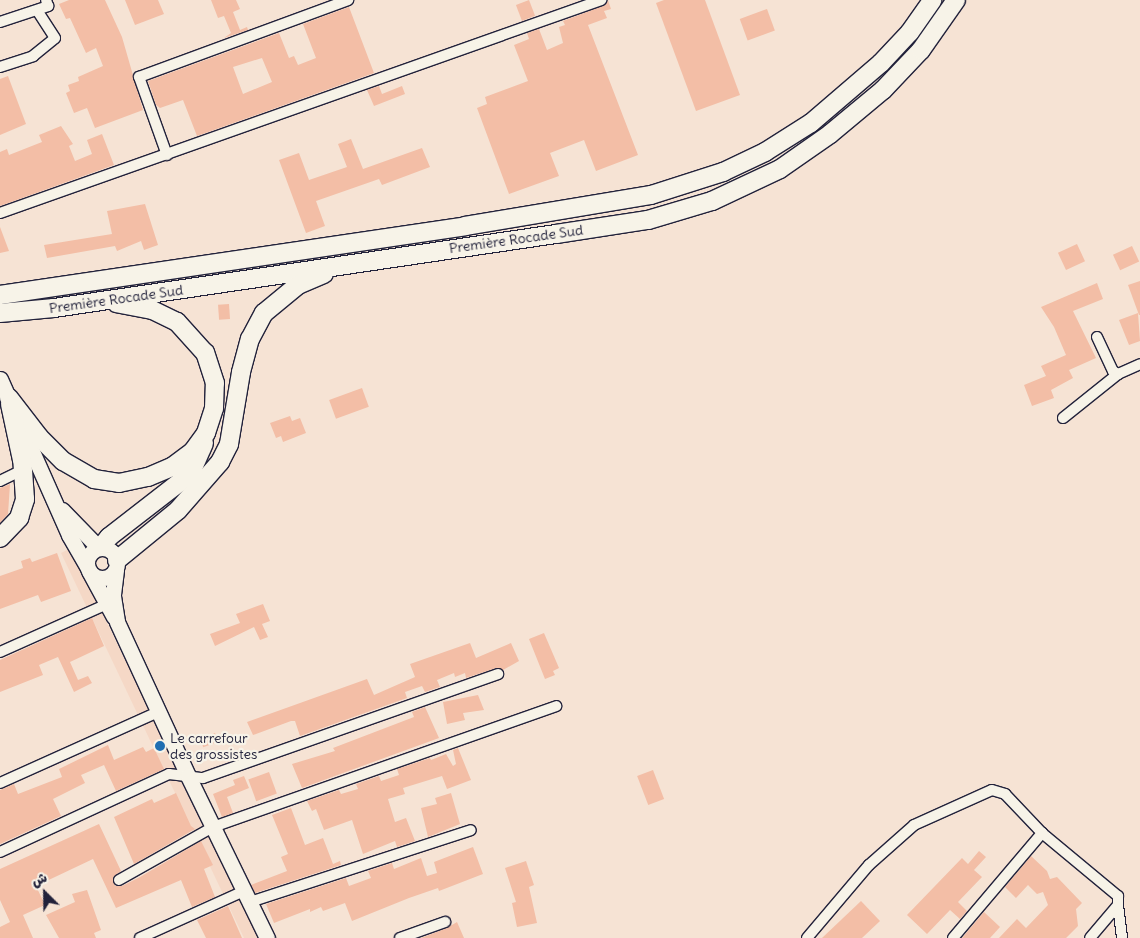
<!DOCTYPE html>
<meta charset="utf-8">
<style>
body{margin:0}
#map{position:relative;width:1140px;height:938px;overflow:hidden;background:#f6e3d4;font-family:Delius,"Playpen Sans Arabic",sans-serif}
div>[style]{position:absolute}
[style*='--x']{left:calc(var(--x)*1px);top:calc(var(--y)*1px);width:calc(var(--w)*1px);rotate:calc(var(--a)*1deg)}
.built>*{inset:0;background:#f5d8c6}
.building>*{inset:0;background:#f3bea6;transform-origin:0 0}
.roads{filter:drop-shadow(1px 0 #22223b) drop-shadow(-1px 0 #22223b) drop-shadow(0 1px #22223b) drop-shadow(0 -1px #22223b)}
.street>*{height:10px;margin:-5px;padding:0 5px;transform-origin:5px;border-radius:5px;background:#f7f3e8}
.primary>*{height:15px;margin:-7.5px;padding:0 7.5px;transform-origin:7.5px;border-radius:7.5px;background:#f7f3e8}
.primary>.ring{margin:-7.5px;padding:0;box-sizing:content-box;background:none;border:15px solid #f7f3e8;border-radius:50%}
.highway>*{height:18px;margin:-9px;padding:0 9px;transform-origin:9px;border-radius:9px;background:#f7f3e8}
.dots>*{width:14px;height:14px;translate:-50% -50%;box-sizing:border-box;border:2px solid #f7f3e8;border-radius:50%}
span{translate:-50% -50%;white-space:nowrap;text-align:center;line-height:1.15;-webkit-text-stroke:4.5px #f7f3e8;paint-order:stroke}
.street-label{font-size:14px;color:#22223b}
.poi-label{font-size:14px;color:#22223b}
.left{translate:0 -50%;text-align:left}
.north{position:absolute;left:20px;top:868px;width:50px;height:50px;-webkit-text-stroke:4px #f7f3e8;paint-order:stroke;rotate:337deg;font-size:14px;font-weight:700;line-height:20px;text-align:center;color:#22223b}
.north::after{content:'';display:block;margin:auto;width:18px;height:22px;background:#22223b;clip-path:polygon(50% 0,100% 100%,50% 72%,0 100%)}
</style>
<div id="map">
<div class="built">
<div style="clip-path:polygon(71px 548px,259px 938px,244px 938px,61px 553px)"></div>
</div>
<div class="building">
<div style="clip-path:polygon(69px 0,105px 0,122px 37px,143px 110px,95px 128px,87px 108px,74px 113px,66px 93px,70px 91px,68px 85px,79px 81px,78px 77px,103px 66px,96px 48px,86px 53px,70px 18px,66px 19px,59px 4px)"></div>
<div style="clip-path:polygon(125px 0,158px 0,164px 14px,135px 25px)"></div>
<div style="clip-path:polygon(211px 0,236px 0,240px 9px,233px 12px,240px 30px,247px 27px,248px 30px,224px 38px,231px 33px,224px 16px,218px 18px)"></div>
<div style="left:529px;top:0;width:17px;height:14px;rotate:69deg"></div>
<div style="clip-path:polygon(608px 0,611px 9px,604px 11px,607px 18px,588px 25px,638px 155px,596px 171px,584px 140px,550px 153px,559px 176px,509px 194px,477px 108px,487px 104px,485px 97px,528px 81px,514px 45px,529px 39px,527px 33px,539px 29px,547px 50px,563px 43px,559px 27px,565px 25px,563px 21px,603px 6px)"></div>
<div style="clip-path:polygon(664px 0,705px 0,740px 95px,696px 111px,656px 3px)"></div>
<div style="clip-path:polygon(evenodd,349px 7px,374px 73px,197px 136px,183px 100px,160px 108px,156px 105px,148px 81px,279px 33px,289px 58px,294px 56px,298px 65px,316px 58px,303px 24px,349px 7px,262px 58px,272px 82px,243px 94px,233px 67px,262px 58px)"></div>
<div style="left:767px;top:9px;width:23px;height:29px;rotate:70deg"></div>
<div style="clip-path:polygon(8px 76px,26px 124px,0 135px,0 79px)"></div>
<div style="clip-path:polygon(379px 86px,382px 94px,402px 86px,405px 94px,374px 106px,367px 90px)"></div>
<div style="clip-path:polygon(61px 126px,73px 144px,69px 146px,75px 161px,92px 154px,87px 140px,102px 134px,114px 165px,0 206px,0 152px,7px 149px,9px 155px,42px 142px,39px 135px)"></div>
<div style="clip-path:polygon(351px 139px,363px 169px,422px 148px,430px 167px,382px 185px,379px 179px,316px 201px,325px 226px,306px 233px,279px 160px,299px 153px,309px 180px,347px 167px,338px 144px)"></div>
<div style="clip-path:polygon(145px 204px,158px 245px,144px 250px,141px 241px,117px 251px,115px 246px,47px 258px,44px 245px,112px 234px,107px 211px)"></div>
<div style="clip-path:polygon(0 227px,9px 251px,0 253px)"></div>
<div style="left:1077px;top:244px;width:19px;height:21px;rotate:65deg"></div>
<div style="left:1132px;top:246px;width:17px;height:21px;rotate:65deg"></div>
<div style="clip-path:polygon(1140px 281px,1140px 315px,1139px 315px,1128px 285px)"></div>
<div style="clip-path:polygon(1097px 283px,1103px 299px,1073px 311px,1096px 358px,1069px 370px,1073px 378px,1051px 390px,1054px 398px,1032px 406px,1024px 385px,1046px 376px,1041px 366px,1066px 355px,1054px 327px,1041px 307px)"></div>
<div style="left:229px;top:304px;width:15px;height:11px;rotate:86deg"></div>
<div style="clip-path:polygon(1138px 313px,1140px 341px,1129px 345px,1119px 320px)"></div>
<div style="left:362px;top:388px;width:20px;height:35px;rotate:70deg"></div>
<div style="clip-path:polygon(290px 416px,292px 421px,300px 418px,306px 433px,283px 442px,281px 436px,276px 438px,270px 423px)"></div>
<div style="clip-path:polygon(10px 484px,8px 514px,0 523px,0 488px)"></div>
<div style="clip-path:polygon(57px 553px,71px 591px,41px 602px,38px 595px,0 609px,0 576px,23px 568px,21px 561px,30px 558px,32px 562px)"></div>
<div style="clip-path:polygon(263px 604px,270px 621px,262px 624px,268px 637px,260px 640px,254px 627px,215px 646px,210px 634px,240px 623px,236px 614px)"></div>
<div style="clip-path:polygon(92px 618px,104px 646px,70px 662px,78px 680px,88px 676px,92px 683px,74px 692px,58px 657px,39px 665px,43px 675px,0 692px,0 660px)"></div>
<div style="clip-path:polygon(544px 633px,559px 668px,553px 671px,555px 675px,545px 679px,529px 639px)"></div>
<div style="clip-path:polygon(470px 643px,476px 658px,511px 643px,519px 661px,503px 670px,496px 668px,466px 678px,465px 673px,455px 677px,454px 673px,437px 680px,440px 687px,425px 692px,422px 686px,405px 692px,407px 698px,300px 736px,295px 721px,291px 721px,253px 735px,247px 722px,367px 679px,374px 695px,415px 677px,410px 664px)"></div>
<div style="clip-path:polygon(478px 695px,484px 710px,463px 713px,465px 720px,447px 724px,443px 702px)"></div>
<div style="clip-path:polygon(425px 707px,439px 738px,302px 788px,292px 764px,335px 751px,333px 748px,414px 717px,412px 712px)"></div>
<div style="left:215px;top:733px;width:9px;height:16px;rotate:69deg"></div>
<div style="clip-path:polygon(108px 745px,114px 760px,143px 747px,146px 752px,154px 748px,164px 769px,116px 791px,104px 765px,81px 775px,85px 783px,53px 799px,61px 816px,0 844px,0 790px,14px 784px,18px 794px,62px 777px,59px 769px)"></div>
<div style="clip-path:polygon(458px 748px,471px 780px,447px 789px,442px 776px,403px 788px,405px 794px,388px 799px,395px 822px,406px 818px,415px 841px,397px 847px,395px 841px,363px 854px,352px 820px,324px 830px,316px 809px,312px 811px,307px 801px,339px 790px,341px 794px,358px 789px,356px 784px,379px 776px,381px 781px,399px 775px,397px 769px,430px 758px,431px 760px,446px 754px,453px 766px,456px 764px,453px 750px)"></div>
<div style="left:653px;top:770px;width:31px;height:17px;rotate:69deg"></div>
<div style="left:269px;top:772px;width:23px;height:22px;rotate:70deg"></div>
<div style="clip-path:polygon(244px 776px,249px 788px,227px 797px,233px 813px,222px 817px,213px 794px,235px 785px,233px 780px)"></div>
<div style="clip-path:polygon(176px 793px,191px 826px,195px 829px,134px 864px,114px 817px,152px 799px,154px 803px)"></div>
<div style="clip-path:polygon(451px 793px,460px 824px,428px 837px,421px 808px,437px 804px,435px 798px)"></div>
<div style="clip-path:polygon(291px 808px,305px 845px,323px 838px,333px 864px,340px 861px,341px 865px,255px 893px,251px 885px,287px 871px,281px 857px,288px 854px,272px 815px)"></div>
<div style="clip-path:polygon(99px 824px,121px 871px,113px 877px,115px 886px,122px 886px,140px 877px,201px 841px,213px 865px,204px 869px,215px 897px,192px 907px,181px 880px,116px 908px,93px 859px,36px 886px,45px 905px,23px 915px,33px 938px,0 938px,0 927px,10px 922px,0 900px,0 869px)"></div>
<div style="clip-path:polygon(473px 847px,483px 874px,439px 891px,438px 888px,409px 898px,352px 921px,345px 903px,323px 911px,321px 907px,310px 912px,310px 909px,274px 923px,266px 904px,346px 878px,349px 886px,371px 878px,368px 871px,392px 863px,394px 869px,421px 858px,427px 876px,437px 873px,434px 862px)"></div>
<div style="clip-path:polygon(979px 851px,986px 857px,974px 870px,982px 877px,958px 902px,967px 911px,960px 919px,950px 910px,927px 934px,907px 915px,962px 858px,968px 864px)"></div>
<div style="clip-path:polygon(1031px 856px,1047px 871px,1050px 879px,1057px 877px,1082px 903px,1076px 909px,1078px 926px,1066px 938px,999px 938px,1017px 919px,1026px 928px,1048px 905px,1043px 892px,1037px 894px,1028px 885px,1016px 898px,1005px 887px)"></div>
<div style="clip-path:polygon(526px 861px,534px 885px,529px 887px,537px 923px,517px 927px,512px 903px,516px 902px,505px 868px)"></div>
<div style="clip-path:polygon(87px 890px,101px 930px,94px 933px,96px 938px,59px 938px,46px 915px,75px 902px,72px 894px)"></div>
<div style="clip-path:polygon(861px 901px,880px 921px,862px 938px,822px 938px)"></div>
<div style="clip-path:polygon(228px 906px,242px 938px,206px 938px,197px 920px)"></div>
<div style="clip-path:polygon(984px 912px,1000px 927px,990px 938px,962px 938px)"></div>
<div style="clip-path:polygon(457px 922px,464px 938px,421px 938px,447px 928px)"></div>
</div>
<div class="roads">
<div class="street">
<div style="--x:0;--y:22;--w:51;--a:-18.4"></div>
<div style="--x:48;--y:6;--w:6;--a:-108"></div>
<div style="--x:0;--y:67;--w:35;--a:-18"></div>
<div style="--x:33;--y:56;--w:28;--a:-39"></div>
<div style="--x:55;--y:38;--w:33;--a:-123"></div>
<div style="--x:167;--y:155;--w:83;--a:-109.7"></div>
<div style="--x:139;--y:77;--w:223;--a:-20.2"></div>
<div style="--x:0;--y:213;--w:638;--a:-19.51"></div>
<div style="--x:1097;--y:337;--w:38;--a:65"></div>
<div style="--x:1113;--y:371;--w:6;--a:31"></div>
<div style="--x:1063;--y:418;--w:70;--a:-38.7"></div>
<div style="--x:1118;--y:374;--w:24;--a:-24"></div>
<div style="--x:0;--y:481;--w:25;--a:-26"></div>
<div style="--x:0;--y:652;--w:115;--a:-24.1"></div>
<div style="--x:0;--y:783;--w:173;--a:-24.2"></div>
<div style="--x:0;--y:852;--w:186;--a:-24.8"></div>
<div style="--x:169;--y:774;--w:34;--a:7"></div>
<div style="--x:203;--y:778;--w:313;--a:-19.4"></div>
<div style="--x:119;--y:880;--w:108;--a:-29.4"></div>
<div style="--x:213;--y:827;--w:364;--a:-19.4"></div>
<div style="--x:250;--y:902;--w:232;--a:-18"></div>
<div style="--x:1118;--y:905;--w:33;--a:83"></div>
<div style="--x:140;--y:938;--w:114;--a:-24.3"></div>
<div style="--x:400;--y:938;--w:48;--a:-19.6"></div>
<div style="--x:807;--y:938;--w:96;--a:-49.7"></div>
<div style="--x:869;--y:865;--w:60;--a:-41.6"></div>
<div style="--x:914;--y:825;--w:85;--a:-24.2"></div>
<div style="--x:992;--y:790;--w:14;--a:17"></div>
<div style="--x:1005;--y:794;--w:54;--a:46.5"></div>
<div style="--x:1042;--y:833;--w:99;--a:39.7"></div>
<div style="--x:1118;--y:896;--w:9;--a:90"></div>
<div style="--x:1118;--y:905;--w:43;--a:130.3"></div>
<div style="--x:953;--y:938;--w:138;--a:-49.7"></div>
</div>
<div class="primary">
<div style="--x:0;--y:379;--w:171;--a:66.1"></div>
<div style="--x:69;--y:535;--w:36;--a:60"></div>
<div style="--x:62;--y:510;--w:53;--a:45.8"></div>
<div class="ring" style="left:87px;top:548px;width:15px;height:15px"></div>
<div style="--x:116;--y:570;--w:26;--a:97"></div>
<div style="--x:113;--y:596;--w:26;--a:81"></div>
<div style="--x:117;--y:622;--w:170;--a:65.2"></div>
<div style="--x:188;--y:776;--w:180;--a:64"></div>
<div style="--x:89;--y:571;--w:52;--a:61.5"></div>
</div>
<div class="highway">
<div style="--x:0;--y:295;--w:470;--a:-8.4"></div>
<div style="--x:465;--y:226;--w:189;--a:-9.5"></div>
<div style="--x:651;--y:195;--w:76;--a:-17.7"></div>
<div style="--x:723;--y:172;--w:47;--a:-25.5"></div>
<div style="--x:765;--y:152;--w:54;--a:-32.2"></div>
<div style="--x:811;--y:123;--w:92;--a:-40.6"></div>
<div style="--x:881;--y:63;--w:42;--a:-46.9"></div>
<div style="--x:910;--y:32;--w:39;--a:-55"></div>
<div style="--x:0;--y:313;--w:54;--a:-5.3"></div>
<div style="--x:54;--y:308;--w:507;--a:-8.39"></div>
<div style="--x:556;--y:234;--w:93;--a:-8.7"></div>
<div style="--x:648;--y:220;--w:67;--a:-16.5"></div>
<div style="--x:712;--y:201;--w:75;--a:-25.2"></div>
<div style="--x:780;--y:169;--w:61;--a:-35"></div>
<div style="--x:830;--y:134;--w:69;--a:-39.7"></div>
<div style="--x:883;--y:90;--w:55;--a:-46.5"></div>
<div style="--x:921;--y:50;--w:61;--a:-55"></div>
<div style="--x:9;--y:398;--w:49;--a:52.4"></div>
<div style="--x:39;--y:437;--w:34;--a:45"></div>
<div style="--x:63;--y:461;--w:36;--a:30"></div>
<div style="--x:94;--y:479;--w:25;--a:9"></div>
<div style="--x:119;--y:483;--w:30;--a:-12"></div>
<div style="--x:148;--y:477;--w:26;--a:-23"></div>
<div style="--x:172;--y:467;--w:26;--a:-37"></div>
<div style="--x:193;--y:451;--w:22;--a:-54"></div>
<div style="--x:206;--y:433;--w:26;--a:-72"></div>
<div style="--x:214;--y:408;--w:25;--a:-88"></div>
<div style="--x:215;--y:383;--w:32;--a:-108"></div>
<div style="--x:205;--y:353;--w:42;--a:-132.1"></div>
<div style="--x:177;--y:322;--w:28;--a:-154"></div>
<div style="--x:152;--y:310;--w:36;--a:-169"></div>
<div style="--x:0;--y:538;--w:28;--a:-46"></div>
<div style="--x:19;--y:518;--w:20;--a:-72"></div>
<div style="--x:25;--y:499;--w:39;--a:-94"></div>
<div style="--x:22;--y:460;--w:57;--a:-102.1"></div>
<div style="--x:101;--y:547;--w:13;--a:-51"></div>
<div style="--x:109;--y:537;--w:90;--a:-37.8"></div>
<div style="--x:180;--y:482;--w:19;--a:-47"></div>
<div style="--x:193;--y:468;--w:27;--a:-66"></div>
<div style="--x:117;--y:560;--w:79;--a:-39.3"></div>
<div style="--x:178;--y:510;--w:64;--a:-48.8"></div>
<div style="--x:220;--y:462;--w:20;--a:-63"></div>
<div style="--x:229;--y:444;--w:73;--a:-80.5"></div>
<div style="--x:241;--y:372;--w:34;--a:-75"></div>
<div style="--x:250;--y:339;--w:30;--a:-62"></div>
<div style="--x:264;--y:313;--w:44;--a:-39.5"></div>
<div style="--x:298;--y:285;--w:28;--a:-23"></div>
</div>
</div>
<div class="dots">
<div style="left:160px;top:746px;background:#1f6fb2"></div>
</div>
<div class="street-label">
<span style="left:516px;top:239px;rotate:-8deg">Première Rocade Sud</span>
<span style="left:116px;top:299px;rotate:-8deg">Première Rocade Sud</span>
</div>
<div class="poi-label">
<span class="left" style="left:170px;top:746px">Le carrefour<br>des grossistes</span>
</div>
<div class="north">ش</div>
</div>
